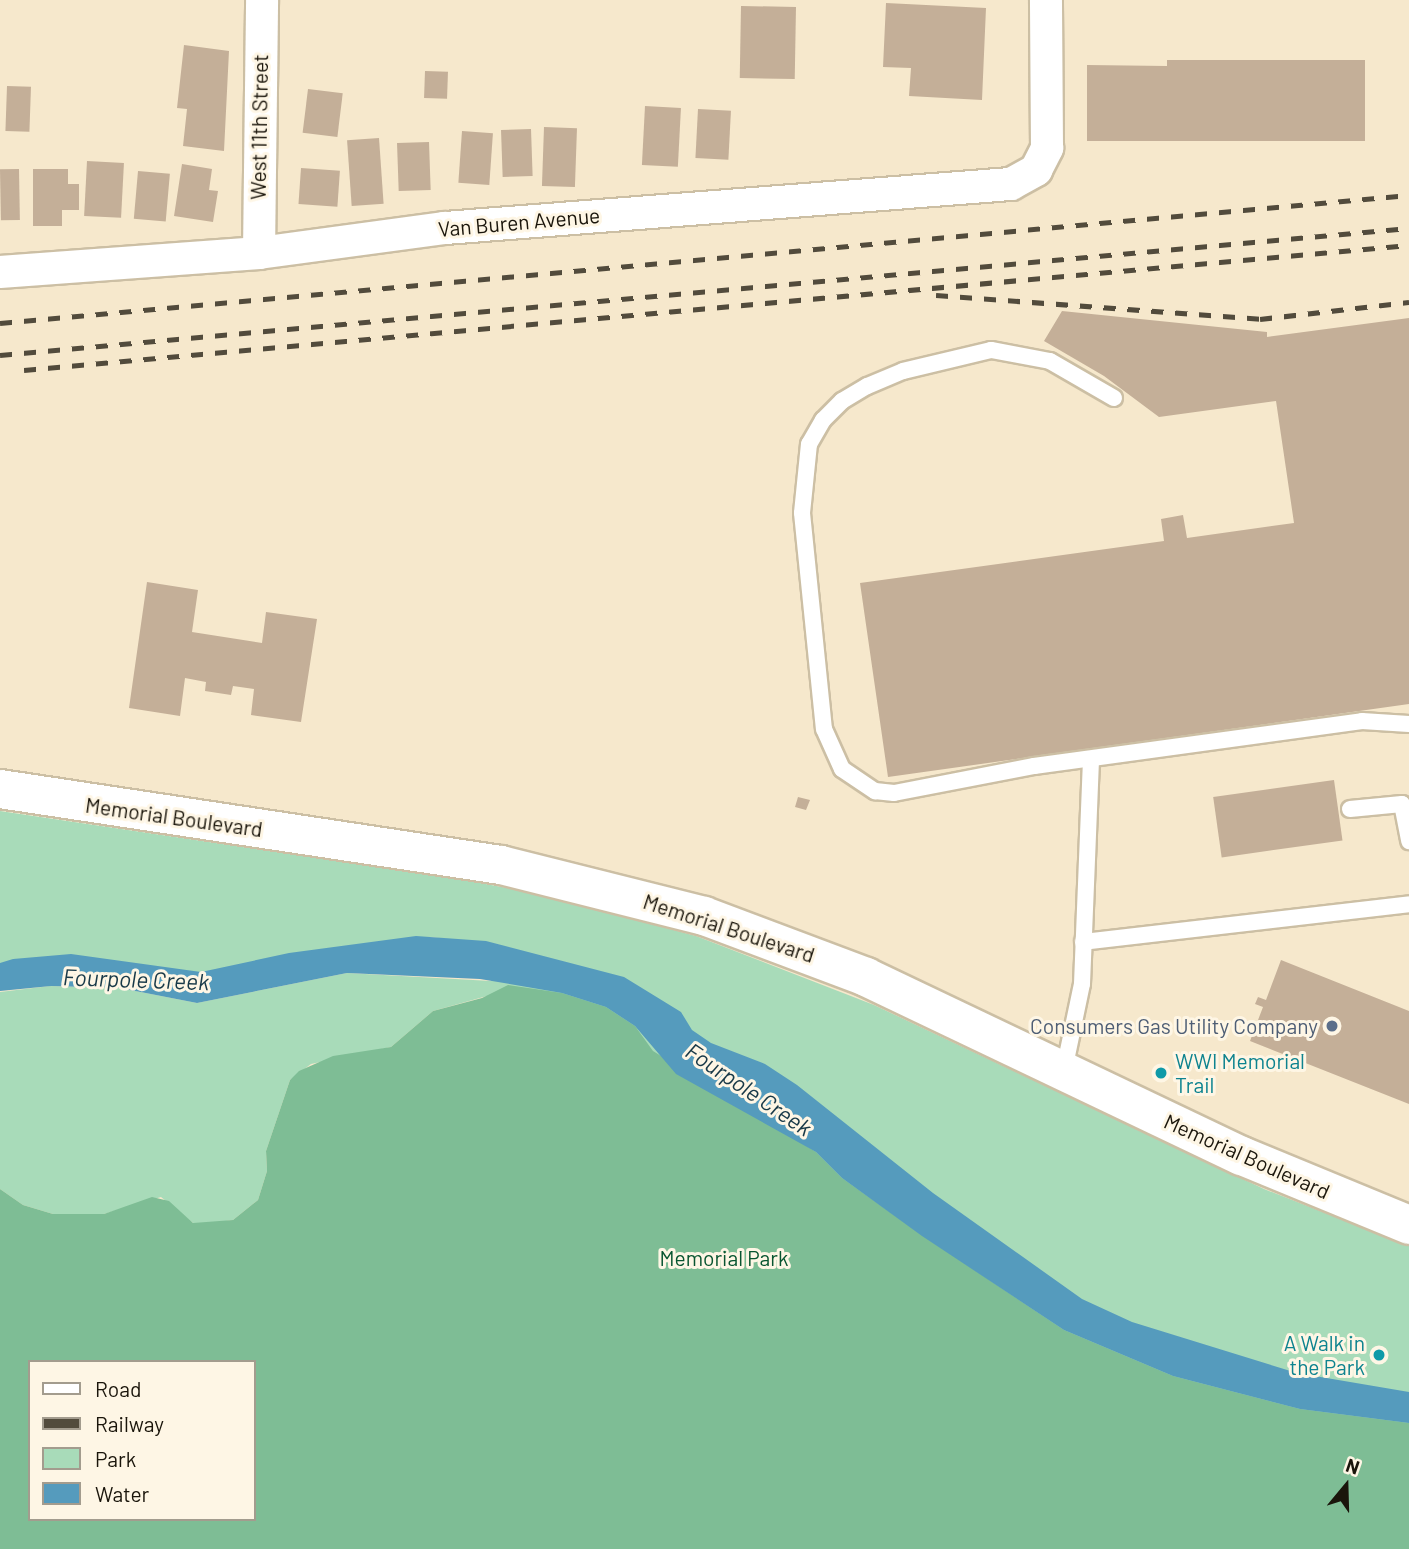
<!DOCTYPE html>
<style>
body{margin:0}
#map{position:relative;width:1409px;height:1549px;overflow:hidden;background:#f6e8cc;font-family:Barlow,sans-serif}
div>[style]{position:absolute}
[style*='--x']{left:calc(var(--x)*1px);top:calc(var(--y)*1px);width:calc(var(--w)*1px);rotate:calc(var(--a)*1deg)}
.green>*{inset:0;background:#a8dbb9}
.forest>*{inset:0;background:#7ebd95}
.water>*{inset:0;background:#559bbd}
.building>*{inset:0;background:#c4af98;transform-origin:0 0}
.roads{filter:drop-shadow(2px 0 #ccbfa4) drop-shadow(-2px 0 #ccbfa4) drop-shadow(0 2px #ccbfa4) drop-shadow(0 -2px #ccbfa4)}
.service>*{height:16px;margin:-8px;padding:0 8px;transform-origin:8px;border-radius:8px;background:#fff}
.minor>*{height:32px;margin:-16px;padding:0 16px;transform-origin:16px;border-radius:16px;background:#fff}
.tertiary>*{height:38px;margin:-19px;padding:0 19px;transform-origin:19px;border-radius:19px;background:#fff}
.rail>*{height:5px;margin-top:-2.5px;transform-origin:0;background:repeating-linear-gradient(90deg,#524b3c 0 12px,transparent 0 24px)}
.dots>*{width:19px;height:19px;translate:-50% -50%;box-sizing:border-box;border:4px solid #fef6e5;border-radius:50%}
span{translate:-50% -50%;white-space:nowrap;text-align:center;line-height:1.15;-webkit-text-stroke:6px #fef6e5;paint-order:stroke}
.street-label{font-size:21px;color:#1a150b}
.service-label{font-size:21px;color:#4e5e75}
.right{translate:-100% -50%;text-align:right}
.culture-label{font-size:21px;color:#0d838f}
.left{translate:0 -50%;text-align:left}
.park-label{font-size:21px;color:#085530}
.water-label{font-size:23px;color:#183948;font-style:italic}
.legend{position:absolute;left:28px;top:1360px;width:228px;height:161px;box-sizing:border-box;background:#fef6e5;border:2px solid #a39c8e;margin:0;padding:9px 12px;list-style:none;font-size:21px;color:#1a150b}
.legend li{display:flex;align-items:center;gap:14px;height:35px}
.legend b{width:35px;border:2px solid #a39c8e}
.north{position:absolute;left:1311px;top:1451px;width:70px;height:70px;-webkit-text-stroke:5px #fef6e5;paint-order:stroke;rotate:19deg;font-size:19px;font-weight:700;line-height:28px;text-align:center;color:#1a150b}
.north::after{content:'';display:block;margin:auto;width:24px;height:32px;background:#1a150b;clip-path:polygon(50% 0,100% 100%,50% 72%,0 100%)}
</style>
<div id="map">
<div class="green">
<div style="clip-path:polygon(evenodd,0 811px,464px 880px,535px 893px,696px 936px,874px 1005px,1264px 1189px,1409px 1246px,1409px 1549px,0 1549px,0 1374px,50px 1347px,343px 1346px,487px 996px,433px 1011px,391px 1047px,311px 1064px,290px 1080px,266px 1151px,267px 1171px,258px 1200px,233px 1220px,204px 1224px,193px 1223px,161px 1197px,104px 1214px,53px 1214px,23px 1205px,0 1189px,0 992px,50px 986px,120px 988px,197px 1003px,347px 973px,491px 981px,500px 945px,430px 937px,352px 948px,286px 965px,157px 977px,0 976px,0 811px,30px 1362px,254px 1362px,254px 1519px,30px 1519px,30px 1362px)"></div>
</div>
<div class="forest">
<div style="clip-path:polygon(evenodd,508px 985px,562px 993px,606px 1007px,635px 1026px,653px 1051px,816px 1152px,842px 1178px,922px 1235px,1064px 1330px,1173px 1376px,1300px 1409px,1409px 1423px,1409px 1549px,0 1549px,0 1189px,23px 1205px,53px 1214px,104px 1214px,152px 1197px,169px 1201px,193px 1223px,233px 1220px,258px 1200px,267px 1171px,266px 1151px,290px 1080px,299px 1071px,333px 1056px,391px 1047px,433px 1011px,482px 998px,508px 985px,30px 1362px,254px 1362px,254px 1519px,30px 1519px,30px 1362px)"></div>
</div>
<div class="water">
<div style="clip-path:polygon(416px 936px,486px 941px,624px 977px,681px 1012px,692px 1030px,711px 1043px,765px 1064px,797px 1085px,933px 1193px,1082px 1299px,1132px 1322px,1297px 1373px,1409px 1392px,1409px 1423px,1300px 1409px,1173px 1376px,1064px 1330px,922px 1236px,842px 1178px,816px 1152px,676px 1074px,635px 1026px,606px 1007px,562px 993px,480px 979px,347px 973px,197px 1003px,120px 988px,51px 986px,0 991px,0 963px,13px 959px,71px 954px,201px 972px,289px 953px)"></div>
</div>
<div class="building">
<div style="clip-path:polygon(886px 3px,986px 8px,982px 100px,909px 96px,911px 68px,883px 67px)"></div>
<div style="left:741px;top:6px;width:55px;height:72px;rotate:1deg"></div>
<div style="clip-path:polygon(184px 45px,229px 51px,224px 151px,183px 146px,187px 109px,177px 108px)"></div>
<div style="clip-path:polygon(1167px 60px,1365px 60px,1365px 141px,1087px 141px,1087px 65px,1167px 66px)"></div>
<div style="left:425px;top:71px;width:23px;height:27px;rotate:2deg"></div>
<div style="left:7px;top:86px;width:24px;height:45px;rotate:2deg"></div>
<div style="left:308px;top:89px;width:35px;height:44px;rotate:7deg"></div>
<div style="left:645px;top:106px;width:36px;height:59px;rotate:3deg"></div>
<div style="left:698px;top:109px;width:33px;height:49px;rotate:3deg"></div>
<div style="left:544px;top:127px;width:33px;height:59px;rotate:2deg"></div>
<div style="left:531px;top:129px;width:47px;height:30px;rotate:88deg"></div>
<div style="left:462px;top:131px;width:31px;height:52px;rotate:4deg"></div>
<div style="left:379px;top:138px;width:66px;height:32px;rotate:86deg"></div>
<div style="left:429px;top:142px;width:48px;height:32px;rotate:88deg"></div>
<div style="left:87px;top:161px;width:37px;height:55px;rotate:3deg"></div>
<div style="clip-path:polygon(182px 164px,212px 169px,209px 190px,218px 191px,213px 222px,174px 216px)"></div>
<div style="left:301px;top:168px;width:39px;height:36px;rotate:4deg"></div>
<div style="left:19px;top:169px;width:51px;height:19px;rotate:89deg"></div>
<div style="clip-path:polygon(33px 169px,68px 169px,68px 184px,79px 184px,79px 210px,62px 210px,62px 226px,33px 226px)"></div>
<div style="left:138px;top:171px;width:32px;height:48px;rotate:5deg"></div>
<div style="clip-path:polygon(1062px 311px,1267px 332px,1267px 337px,1409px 318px,1409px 704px,888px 777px,860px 583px,1164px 541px,1161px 519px,1183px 515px,1187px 538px,1294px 523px,1276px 401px,1159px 417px,1104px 376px,1044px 341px)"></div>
<div style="clip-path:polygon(147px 582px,198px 590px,192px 632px,262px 643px,266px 612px,317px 619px,301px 722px,251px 715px,254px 689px,233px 686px,231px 695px,205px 691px,206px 682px,185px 678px,180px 716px,129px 708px)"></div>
<div style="left:1334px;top:780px;width:61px;height:122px;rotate:82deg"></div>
<div style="clip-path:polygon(798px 797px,810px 800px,806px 810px,795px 807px)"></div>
<div style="clip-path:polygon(1281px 960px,1409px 1011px,1409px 1104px,1250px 1041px,1263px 1007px,1255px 1004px,1258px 997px,1266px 1000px)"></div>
</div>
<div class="roads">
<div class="service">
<div style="--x:1114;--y:398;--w:74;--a:-150"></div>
<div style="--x:1050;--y:361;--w:60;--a:-169.4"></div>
<div style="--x:991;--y:350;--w:90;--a:166.6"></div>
<div style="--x:903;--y:371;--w:39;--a:157"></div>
<div style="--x:867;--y:386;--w:29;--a:149"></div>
<div style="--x:842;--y:401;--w:27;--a:135"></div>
<div style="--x:823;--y:420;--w:28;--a:120"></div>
<div style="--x:809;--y:444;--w:69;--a:95.8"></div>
<div style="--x:802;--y:513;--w:217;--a:84.2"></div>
<div style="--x:824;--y:729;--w:44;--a:65.8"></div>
<div style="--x:842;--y:769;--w:40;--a:34"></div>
<div style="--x:875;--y:791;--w:19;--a:6"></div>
<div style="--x:894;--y:793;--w:143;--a:-10.9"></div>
<div style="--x:1034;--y:766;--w:331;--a:-7.8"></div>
<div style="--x:1362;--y:721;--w:47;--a:3.7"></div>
<div style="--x:1350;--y:809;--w:52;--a:-5.5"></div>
<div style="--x:1402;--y:804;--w:38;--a:79"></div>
<div style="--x:1083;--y:942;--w:328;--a:-6.6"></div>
<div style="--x:1064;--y:1070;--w:88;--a:-78.2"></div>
<div style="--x:1082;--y:984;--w:224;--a:-87.7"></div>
</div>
<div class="minor">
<div style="--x:259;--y:253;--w:253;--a:-89.3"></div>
<div style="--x:0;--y:272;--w:260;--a:-4.2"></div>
<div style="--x:259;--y:253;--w:188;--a:-7.7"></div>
<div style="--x:445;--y:228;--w:568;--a:-4.45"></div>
<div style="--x:1011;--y:184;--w:29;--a:-29"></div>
<div style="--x:1036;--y:170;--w:25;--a:-63"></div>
<div style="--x:1047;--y:148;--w:148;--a:-90.4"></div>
</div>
<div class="tertiary">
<div style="--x:0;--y:789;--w:507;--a:8.63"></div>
<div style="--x:501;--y:865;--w:209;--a:14.1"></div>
<div style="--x:704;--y:916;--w:173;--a:20.6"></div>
<div style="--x:866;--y:977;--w:416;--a:25.5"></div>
<div style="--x:1242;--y:1156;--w:181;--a:22.4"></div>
</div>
</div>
<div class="rail">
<div style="--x:936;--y:295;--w:325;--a:4.2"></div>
<div style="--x:1260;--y:319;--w:150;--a:-6.5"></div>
<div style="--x:0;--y:323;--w:1415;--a:-5.19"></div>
<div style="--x:0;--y:355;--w:1415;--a:-5.15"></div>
<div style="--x:24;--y:370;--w:1391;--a:-5.16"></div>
</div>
<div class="dots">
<div style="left:1332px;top:1026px;background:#5c6f8a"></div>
<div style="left:1161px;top:1073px;background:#0f9aa8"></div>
<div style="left:1379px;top:1355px;background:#0f9aa8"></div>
</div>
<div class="street-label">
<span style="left:259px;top:127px;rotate:-89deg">West 11th Street</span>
<span style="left:519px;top:222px;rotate:-5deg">Van Buren Avenue</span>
<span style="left:174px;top:817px;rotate:8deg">Memorial Boulevard</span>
<span style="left:729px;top:928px;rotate:18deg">Memorial Boulevard</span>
<span style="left:1247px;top:1156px;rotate:24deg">Memorial Boulevard</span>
</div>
<div class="service-label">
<span class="right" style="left:1318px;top:1026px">Consumers Gas Utility Company</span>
</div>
<div class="culture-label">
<span class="left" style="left:1175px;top:1073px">WWI Memorial<br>Trail</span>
<span class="right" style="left:1365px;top:1355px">A Walk in<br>the Park</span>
</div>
<div class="park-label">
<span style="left:724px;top:1258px">Memorial Park</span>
</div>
<div class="water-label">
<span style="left:136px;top:979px;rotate:2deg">Fourpole Creek</span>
<span style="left:749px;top:1089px;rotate:34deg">Fourpole Creek</span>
</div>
<ul class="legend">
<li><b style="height:9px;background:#fff"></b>Road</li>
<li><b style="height:9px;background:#524b3c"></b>Railway</li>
<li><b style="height:19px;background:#a8dbb9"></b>Park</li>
<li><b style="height:19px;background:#559bbd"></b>Water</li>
</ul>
<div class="north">N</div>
</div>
